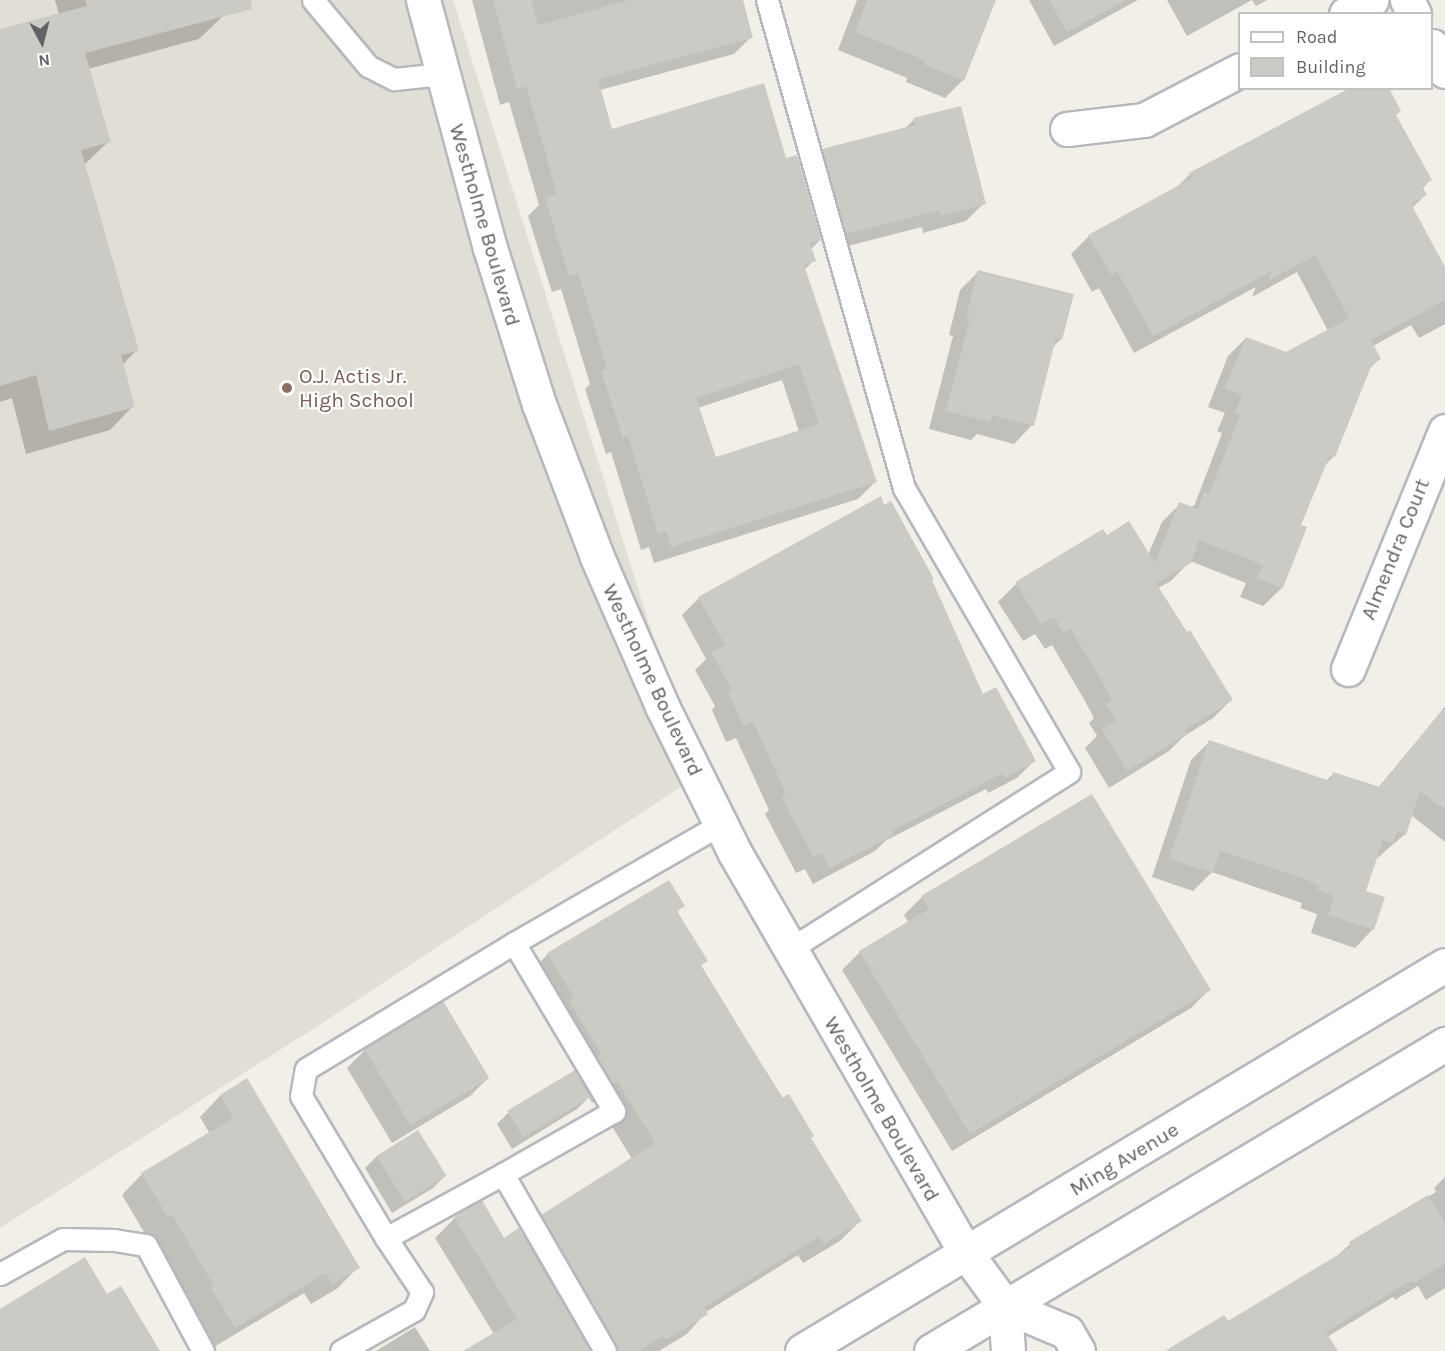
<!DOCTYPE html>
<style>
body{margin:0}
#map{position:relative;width:1445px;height:1351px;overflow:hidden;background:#f1efe8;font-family:Karla,sans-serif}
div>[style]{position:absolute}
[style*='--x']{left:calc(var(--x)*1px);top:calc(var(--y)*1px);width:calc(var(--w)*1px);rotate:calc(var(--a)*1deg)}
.education>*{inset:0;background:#e1ded6}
.shadow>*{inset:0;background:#0003}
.building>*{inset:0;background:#cccac5;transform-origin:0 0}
.roads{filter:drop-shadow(2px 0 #b5b8bc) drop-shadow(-2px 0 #b5b8bc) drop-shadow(0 2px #b5b8bc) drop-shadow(0 -2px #b5b8bc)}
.lane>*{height:21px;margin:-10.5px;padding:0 10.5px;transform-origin:10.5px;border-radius:10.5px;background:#fff}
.street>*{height:33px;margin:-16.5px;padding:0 16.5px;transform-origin:16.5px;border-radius:16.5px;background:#fff}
.secondary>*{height:33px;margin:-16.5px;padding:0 16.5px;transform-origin:16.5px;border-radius:16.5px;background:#fff}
.dots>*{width:16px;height:16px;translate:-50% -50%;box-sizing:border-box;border:3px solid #fff;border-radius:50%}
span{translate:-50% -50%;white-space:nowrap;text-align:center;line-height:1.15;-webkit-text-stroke:4.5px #fff;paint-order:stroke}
.street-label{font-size:21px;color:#5f6368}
.education-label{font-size:21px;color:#785e54}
.left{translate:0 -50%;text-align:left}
.legend{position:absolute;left:1238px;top:12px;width:195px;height:78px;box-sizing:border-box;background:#fff;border:2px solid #bfc1c3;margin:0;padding:8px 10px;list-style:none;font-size:18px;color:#5f6368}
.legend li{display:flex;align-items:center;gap:12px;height:30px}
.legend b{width:30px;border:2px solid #bfc1c3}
.north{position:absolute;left:12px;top:12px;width:60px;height:60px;-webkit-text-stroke:4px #fff;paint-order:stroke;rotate:173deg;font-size:16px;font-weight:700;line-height:24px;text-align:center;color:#5f6368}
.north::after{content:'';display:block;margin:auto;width:21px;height:27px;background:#5f6368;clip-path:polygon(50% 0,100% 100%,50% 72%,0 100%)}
</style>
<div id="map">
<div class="education">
<div style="clip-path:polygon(0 0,453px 0,697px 776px,316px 1027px,0 1228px)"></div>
</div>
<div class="shadow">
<div style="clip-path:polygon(55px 0,220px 0,223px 16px,199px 39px,88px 69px,109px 141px,84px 165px,137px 350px,122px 365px,133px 406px,110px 430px,26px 454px,12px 398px,0 402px,0 31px,59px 15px)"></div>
<div style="clip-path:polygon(evenodd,472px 0,741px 0,751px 37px,734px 54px,600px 90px,611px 131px,785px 160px,820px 240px,811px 249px,814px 260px,804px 270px,875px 482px,858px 499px,654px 563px,649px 547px,641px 550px,611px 452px,606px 454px,585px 389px,590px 384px,561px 289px,552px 292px,528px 216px,539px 205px,509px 102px,500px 105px,472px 0,782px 380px,799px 432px,715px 459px,698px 408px,782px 380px)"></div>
<div style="clip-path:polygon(857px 0,994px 0,963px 80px,945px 98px,906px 82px,907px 78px,838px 50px)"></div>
<div style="clip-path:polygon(1029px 0,1138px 0,1054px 46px)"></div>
<div style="clip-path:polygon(1167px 0,1267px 0,1256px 6px,1252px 0,1187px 36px)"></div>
<div style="clip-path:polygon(1395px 116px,1430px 180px,1422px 189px,1425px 195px,1411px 209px,1445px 270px,1445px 324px,1419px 338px,1411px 325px,1373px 346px,1379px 359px,1368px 370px,1333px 457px,1324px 466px,1299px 526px,1305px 528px,1282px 588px,1263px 606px,1240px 597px,1246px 583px,1190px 561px,1171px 581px,1158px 588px,1231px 700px,1213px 718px,1183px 737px,1169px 751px,1109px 788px,1085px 748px,1097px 736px,1089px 723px,1094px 718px,1085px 701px,1052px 645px,1045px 649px,1035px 634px,1023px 641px,998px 602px,1016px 584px,1106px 537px,1148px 555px,1162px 522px,1180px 504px,1191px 508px,1195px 504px,1222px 433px,1217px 431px,1225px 413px,1208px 407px,1228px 356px,1246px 338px,1286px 354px,1328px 331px,1297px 272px,1252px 297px,1256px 287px,1134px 353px,1099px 288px,1092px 292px,1071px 254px,1089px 236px,1175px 189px,1190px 174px)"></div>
<div style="clip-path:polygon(914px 120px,984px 203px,966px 221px,923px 233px,922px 227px,828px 251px,805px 168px,823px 150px,904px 129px)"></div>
<div style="clip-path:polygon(978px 272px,1061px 339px,1052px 348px,1032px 425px,1014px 444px,977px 434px,971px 440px,929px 429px,953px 336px,949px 335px,960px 290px)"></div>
<div style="clip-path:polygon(883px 507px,930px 580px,982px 696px,1034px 761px,1017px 778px,988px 793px,986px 789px,885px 841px,875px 851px,813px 884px,805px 869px,796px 873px,765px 814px,769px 810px,736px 738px,726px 742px,712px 710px,715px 706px,695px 670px,706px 659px,682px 615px,699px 598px)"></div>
<div style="clip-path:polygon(1445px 707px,1445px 842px,1411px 815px,1405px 834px,1375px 860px,1364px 892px,1373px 929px,1355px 948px,1311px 933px,1317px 914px,1300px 908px,1302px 903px,1212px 872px,1193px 891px,1152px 877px,1191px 760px,1209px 742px,1326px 781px,1334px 773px,1378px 788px)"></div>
<div style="clip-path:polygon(922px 897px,1209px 990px,1191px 1008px,952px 1151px,842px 970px,860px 952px,909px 923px,904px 915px)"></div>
<div style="clip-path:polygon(683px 906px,677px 912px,706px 961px,700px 966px,860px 1221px,840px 1241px,803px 1263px,798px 1255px,706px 1312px,687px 1334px,659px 1351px,466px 1351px,494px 1334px,435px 1238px,455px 1218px,504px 1240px,522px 1236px,542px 1216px,632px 1159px,596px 1100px,592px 1103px,589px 1097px,577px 1109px,512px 1149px,497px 1124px,509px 1112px,582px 1074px,528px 974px,548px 954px)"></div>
<div style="clip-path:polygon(365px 1050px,488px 1078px,470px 1096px,392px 1143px,347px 1068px)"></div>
<div style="clip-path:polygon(247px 1081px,358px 1267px,338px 1288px,311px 1304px,304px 1293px,214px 1347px,192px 1310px,194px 1307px,150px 1235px,147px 1237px,122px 1195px,142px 1174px,210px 1134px,200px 1117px,220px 1096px)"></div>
<div style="clip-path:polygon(377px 1156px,445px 1176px,433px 1188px,392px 1213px,365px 1168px)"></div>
<div style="clip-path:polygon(1445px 1177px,1445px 1288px,1426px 1300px,1418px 1286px,1395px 1300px,1393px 1297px,1327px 1337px,1334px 1351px,1167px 1351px,1227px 1323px,1334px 1259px,1350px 1244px,1436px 1192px,1434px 1188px)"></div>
<div style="clip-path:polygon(415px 1327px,430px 1351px,376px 1351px)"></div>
</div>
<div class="building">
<div style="clip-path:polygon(85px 0,251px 0,252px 9px,85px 53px,111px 142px,81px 150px,139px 351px,121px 355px,135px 407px,49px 431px,36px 375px,0 386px,0 29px,87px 6px)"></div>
<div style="clip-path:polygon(evenodd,493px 0,531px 0,538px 25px,629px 0,743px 0,753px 38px,598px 79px,612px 129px,764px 83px,786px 158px,797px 155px,821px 240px,810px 243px,816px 261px,804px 265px,877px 482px,671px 547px,666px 531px,658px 534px,628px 436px,623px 438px,601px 371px,607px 368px,578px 273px,569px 276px,555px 231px,545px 197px,557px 194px,526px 86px,517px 89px,493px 0,799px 364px,819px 424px,716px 457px,696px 398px,799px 364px)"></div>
<div style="clip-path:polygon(867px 0,996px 0,964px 81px,923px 64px,924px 60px,855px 32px)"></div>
<div style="clip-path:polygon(1049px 0,1126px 0,1067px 32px)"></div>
<div style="clip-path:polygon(1350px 88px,1389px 88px,1401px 111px,1396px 115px,1432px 180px,1422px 186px,1427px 195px,1411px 204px,1445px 267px,1445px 300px,1371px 340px,1381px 359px,1372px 364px,1335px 457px,1330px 455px,1301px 525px,1307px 527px,1283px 588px,1257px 578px,1263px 565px,1199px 540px,1191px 563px,1156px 583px,1187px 632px,1190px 630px,1233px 700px,1183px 731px,1189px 733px,1127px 771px,1102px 729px,1116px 720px,1106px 704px,1112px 700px,1103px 683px,1070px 628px,1064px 633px,1054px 617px,1041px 624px,1015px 582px,1103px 529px,1107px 535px,1129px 521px,1155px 563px,1179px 502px,1198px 509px,1204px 492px,1209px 494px,1240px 415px,1235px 413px,1242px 395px,1225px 388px,1246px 337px,1286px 352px,1349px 318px,1315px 255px,1268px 281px,1272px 271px,1153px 336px,1117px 271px,1111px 275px,1088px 235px,1192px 178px,1189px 173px)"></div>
<div style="clip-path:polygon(961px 106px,986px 204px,941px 216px,940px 210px,846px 234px,822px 149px,915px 125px,913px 118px)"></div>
<div style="clip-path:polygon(978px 270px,1074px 294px,1062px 340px,1056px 338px,1034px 426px,992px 415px,990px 422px,946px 411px,970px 318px,966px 317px)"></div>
<div style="clip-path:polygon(881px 496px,884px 505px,891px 501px,934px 579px,932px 580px,983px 694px,996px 687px,1036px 761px,1005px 778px,1003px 773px,892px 831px,894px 835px,830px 868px,822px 853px,813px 857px,781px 796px,786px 794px,753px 722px,743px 726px,728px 692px,732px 690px,711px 652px,725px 645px,698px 597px)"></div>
<div style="clip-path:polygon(1445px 706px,1445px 810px,1420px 791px,1406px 835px,1397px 831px,1393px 843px,1383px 840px,1366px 891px,1385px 897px,1374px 930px,1328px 915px,1334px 896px,1317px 890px,1319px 885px,1299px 877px,1220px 851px,1213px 873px,1169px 859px,1209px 740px,1330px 781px,1333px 772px,1380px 787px)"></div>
<div style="clip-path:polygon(1092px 794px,1211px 990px,970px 1134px,859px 951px,929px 909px,921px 896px)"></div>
<div style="clip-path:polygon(669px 880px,685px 906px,677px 911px,708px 961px,701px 965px,782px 1098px,789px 1094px,814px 1136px,811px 1138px,862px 1221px,824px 1244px,819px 1237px,704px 1307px,708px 1314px,666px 1340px,663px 1336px,638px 1351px,618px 1351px,541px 1215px,655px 1143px,617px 1081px,613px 1084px,597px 1057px,601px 1054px,569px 1001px,574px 998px,547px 953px)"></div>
<div style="left:443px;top:1001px;width:90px;height:92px;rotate:59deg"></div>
<div style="left:575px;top:1070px;width:31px;height:79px;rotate:59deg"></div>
<div style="clip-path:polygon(247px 1078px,360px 1268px,332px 1284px,326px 1273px,235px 1328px,211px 1288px,214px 1286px,172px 1215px,168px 1217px,141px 1173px,233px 1118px,220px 1095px)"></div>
<div style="left:418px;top:1130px;width:54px;height:49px;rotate:58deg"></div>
<div style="clip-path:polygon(1428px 1195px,1445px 1223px,1445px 1264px,1414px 1283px,1412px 1280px,1326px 1332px,1338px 1351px,1165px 1351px,1224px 1315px,1228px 1321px,1351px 1247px,1349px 1242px)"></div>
<div style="clip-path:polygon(482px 1200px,504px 1238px,519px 1228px,590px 1351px,463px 1351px,517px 1319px,454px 1217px)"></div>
<div style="clip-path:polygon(85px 1257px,107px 1294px,121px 1286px,160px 1351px,0 1351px,0 1309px)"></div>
</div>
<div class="roads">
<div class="lane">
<div style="--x:313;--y:0;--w:86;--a:50.2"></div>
<div style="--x:368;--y:66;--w:29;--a:27"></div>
<div style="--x:394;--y:79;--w:49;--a:-5.8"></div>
<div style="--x:767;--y:0;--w:507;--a:74.32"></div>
<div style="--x:904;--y:488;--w:328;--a:59.8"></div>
<div style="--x:1069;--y:772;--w:330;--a:147.6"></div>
<div style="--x:514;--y:943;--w:239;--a:-29.9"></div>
<div style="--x:386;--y:1238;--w:133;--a:-28.7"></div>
<div style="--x:0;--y:1274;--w:72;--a:-29.1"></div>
<div style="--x:63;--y:1239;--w:51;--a:1.1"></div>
<div style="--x:114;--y:1240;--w:32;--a:9"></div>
<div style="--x:146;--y:1245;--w:120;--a:61.7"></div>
<div style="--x:341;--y:1351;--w:84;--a:-29.3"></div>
<div style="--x:414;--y:1310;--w:20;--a:-66"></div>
<div style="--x:422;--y:1292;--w:65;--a:-123.7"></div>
<div style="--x:386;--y:1238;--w:165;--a:-120.9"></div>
<div style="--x:301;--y:1096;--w:27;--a:-80"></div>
<div style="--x:306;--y:1069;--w:243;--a:-31.2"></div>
<div style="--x:514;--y:943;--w:196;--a:59.2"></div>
<div style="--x:614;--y:1111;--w:128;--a:150.4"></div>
<div style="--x:503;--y:1174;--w:204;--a:60"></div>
</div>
<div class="street">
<div style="--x:423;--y:0;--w:257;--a:74.9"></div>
<div style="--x:490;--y:248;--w:164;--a:72.6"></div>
<div style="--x:539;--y:404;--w:164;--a:69.2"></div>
<div style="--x:597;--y:557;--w:163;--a:66.4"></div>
<div style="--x:662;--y:706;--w:164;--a:63.6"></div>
<div style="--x:735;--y:853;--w:462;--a:60"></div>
<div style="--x:966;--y:1253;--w:66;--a:53.7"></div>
<div style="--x:1005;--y:1306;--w:67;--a:22.8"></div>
<div style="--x:1067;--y:1332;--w:22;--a:60"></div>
<div style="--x:1407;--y:0;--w:16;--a:63"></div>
<div style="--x:1346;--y:14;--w:29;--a:-29"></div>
<div style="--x:1432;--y:46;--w:28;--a:63"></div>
<div style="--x:1067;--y:129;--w:78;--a:-6.7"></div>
<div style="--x:1144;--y:120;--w:108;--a:-27.5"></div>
<div style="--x:1348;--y:669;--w:257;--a:-67.8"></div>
<div style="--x:1005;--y:1306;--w:45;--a:86.2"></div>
</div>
<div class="secondary">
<div style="--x:802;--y:1351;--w:750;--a:-30.98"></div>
<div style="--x:931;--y:1351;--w:599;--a:-30.85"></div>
</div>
</div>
<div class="dots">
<div style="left:287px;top:388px;background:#8d6e63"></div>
</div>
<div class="street-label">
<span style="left:485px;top:225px;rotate:74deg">Westholme Boulevard</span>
<span style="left:1395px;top:549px;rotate:-68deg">Almendra Court</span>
<span style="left:653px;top:680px;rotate:65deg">Westholme Boulevard</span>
<span style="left:882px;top:1109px;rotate:60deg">Westholme Boulevard</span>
<span style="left:1124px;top:1159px;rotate:-31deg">Ming Avenue</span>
</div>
<div class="education-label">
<span class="left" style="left:299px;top:388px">O.J. Actis Jr.<br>High School</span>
</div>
<ul class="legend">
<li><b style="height:8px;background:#fff"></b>Road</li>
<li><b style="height:16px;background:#cccac5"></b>Building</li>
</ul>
<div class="north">N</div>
</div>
